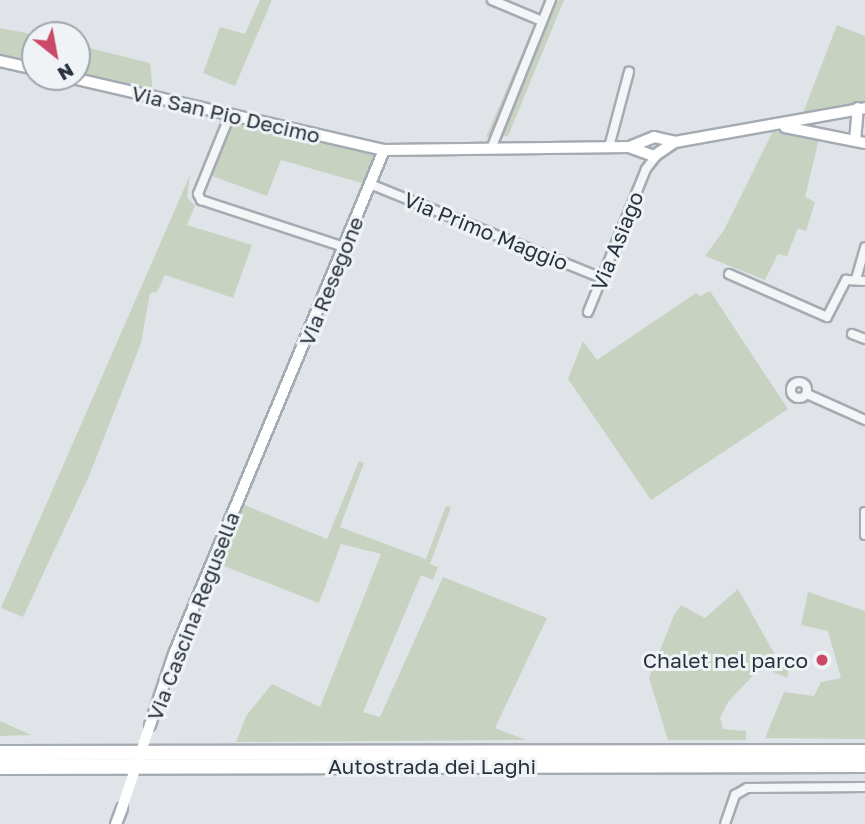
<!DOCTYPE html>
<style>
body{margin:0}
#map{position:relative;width:865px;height:824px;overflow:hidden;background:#e0e4e9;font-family:"Golos Text",sans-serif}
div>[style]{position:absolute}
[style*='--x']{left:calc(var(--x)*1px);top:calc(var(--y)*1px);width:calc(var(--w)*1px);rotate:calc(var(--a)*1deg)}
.green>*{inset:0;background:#c7d2c1}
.roads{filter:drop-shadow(2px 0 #a5abb3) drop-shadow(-2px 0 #a5abb3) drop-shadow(0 2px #a5abb3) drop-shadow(0 -2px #a5abb3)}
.street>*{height:8px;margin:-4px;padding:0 4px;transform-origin:4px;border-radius:4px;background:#f3f5f7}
.street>.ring{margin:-4px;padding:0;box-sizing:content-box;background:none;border:8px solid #f3f5f7;border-radius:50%}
.secondary>*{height:10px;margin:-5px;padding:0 5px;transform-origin:5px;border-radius:5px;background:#fff}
.highway>*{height:14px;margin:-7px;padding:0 7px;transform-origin:7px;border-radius:7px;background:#fff}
.secondary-bridge>*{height:10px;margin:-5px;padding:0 5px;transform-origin:5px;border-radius:5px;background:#fff}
.dots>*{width:19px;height:19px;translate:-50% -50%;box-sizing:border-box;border:4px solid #f0f3f6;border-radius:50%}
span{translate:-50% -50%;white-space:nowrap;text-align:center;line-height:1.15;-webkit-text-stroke:6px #f0f3f6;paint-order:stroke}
.street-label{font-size:21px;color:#29333f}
.poi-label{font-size:21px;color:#29333f}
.right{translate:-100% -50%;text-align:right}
.north{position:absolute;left:21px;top:21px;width:70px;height:70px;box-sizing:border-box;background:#f0f3f6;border:2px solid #a0a6ad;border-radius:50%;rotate:149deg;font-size:19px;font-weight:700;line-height:28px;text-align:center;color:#29333f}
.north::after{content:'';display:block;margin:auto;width:24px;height:32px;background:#ca4967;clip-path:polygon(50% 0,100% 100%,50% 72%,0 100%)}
</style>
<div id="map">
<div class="green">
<div style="clip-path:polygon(260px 0,272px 0,235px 86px,203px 73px,220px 27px,245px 34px)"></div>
<div style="clip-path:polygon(545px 0,564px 0,508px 136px,486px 137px)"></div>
<div style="clip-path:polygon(837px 25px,865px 36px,865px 101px,803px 113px)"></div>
<div style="clip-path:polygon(0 28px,36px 35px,35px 67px,0 59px)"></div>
<div style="clip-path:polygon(77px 45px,150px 63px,153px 94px,77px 77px)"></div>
<div style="clip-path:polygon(224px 117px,377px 153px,365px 184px,281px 160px,267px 196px,201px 172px)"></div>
<div style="clip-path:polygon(773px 131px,819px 139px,805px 197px,815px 202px,806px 231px,798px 228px,787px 256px,778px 254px,765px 280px,705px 256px,724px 230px)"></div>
<div style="clip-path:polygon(190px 175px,187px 197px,195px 206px,187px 225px,252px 245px,233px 298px,165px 275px,157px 292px,150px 293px,141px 343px,89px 476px,23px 617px,1px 608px)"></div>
<div style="clip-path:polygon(710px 291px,788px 409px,651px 500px,568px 379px,583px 341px,597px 360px,696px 293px,700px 296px)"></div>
<div style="clip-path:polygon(359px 461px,364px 463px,340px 527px,426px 559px,446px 506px,451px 507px,430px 564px,438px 567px,433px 580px,421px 575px,363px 712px,380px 717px,443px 577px,547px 618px,495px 728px,526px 740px,236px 742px,246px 716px,272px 684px,320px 707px,381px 554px,341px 544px,319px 603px,214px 562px,242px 504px,327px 539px)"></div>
<div style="clip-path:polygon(738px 589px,774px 653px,728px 702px,720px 718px,723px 729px,746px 731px,746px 740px,668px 740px,649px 678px,674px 615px,681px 605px,705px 618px)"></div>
<div style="clip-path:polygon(808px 592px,865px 611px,865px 739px,765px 738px,784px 692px,814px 696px,821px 682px,841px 678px,828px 631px,801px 625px)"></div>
<div style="clip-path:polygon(785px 654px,782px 661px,790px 667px,787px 678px,773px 672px,770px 662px)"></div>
<div style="clip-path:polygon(0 721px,31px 735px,0 736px)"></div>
</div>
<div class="roads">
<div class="street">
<div style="--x:492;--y:0;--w:54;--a:22.8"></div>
<div style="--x:230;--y:115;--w:85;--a:112.1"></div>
<div style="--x:198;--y:194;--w:7;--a:63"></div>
<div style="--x:201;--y:200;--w:151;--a:18.2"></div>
<div style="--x:609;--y:147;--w:78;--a:-75.1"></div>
<div style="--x:491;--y:149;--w:161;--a:-68.1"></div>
<div style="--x:370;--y:184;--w:250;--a:22.1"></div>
<div style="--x:729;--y:274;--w:107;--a:23.7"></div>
<div style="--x:827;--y:317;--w:42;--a:-62.8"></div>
<div style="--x:846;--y:280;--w:19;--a:3"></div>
<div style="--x:856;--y:279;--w:33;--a:-74"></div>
<div style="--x:588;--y:312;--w:154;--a:-67.9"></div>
<div style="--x:646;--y:169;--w:18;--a:-52"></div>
<div style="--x:852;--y:334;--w:14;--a:21"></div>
<div class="ring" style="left:791px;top:382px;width:8px;height:8px"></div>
<div style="--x:807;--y:394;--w:64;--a:24.1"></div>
<div style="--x:865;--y:512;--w:23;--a:90"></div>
<div style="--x:725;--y:824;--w:31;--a:-71"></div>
<div style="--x:735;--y:795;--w:14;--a:-30"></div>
<div style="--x:747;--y:788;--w:118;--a:-0.5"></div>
</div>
<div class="secondary">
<div style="--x:0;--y:61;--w:36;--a:13"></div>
<div style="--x:68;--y:77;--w:324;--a:13"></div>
<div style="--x:384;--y:150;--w:245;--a:-0.7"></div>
<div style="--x:629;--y:147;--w:27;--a:20"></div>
<div style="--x:654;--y:156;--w:25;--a:-34"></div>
<div style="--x:785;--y:127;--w:82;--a:11.3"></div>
<div style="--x:855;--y:141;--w:33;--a:-85"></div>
<div style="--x:632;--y:146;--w:24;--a:-22"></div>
<div style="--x:654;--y:137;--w:22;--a:13"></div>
<div style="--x:675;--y:142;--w:193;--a:-10.1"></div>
<div style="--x:150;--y:725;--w:75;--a:-71.3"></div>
<div style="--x:174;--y:654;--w:546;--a:-67.38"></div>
<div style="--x:116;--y:824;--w:17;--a:-69"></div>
</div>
<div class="highway">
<div style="--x:0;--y:753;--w:865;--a:-0.07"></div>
<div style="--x:0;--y:767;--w:865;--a:-0.13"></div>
</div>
</div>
<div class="secondary-bridge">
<div style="--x:122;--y:808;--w:88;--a:-71.4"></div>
</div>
<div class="dots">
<div style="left:822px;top:660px;background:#ca4967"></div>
</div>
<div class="street-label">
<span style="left:226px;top:114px;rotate:13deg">Via San Pio Decimo</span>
<span style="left:486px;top:231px;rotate:22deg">Via Primo Maggio</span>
<span style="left:617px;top:241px;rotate:-68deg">Via Asiago</span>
<span style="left:331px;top:281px;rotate:-68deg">Via Resegone</span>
<span style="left:193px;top:616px;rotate:-69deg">Via Cascina Regusella</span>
<span style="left:432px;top:766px">Autostrada dei Laghi</span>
</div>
<div class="poi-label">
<span class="right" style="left:808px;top:660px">Chalet nel parco</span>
</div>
<div class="north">N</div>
</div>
